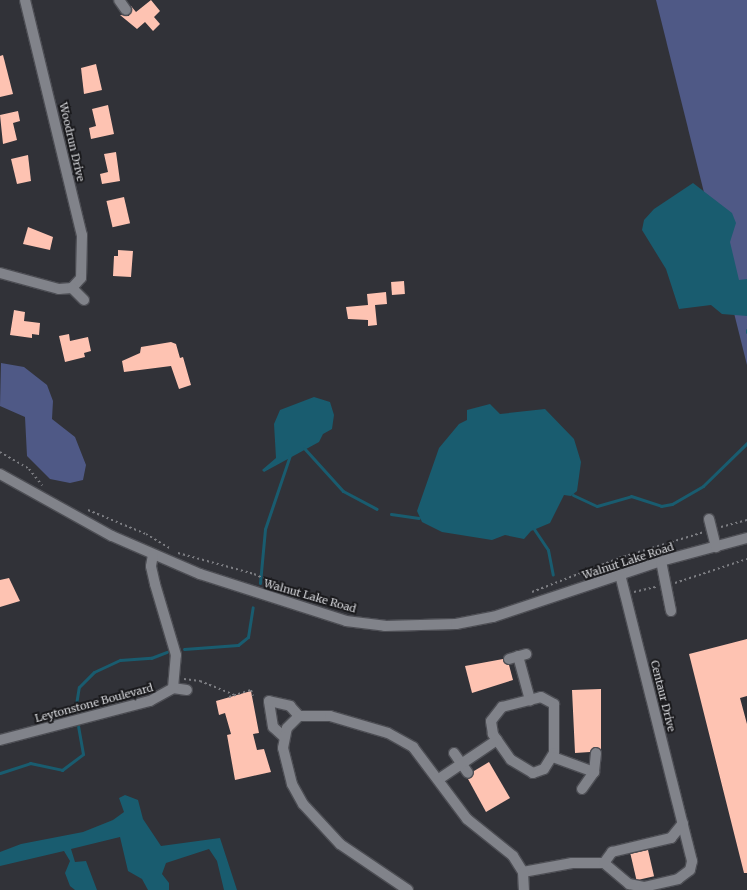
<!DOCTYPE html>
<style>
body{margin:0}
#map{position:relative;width:747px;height:890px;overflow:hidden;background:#313238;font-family:Merriweather,serif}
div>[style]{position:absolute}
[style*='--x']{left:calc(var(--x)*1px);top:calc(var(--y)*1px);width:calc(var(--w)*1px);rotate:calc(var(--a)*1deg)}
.green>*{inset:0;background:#4f5986}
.water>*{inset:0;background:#195c6f}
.stream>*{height:3px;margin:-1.5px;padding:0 1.5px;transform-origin:1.5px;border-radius:1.5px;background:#195c6f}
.building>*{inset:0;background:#fec3b2;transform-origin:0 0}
.path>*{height:2px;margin-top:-1px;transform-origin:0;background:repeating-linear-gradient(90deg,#7c7d82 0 2px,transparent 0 5px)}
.roads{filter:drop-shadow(1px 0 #4d4e54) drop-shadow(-1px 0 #4d4e54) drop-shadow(0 1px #4d4e54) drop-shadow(0 -1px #4d4e54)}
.minor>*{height:10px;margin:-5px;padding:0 5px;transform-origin:5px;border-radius:5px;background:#81838a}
span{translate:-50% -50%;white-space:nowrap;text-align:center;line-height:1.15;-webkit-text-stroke:4px #1a1a1d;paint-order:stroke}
.street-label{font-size:11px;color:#d4d5d9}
</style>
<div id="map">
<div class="green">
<div style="clip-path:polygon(656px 0,747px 0,747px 365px)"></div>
<div style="clip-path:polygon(1px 363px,24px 367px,47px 385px,53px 401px,52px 419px,75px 437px,86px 465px,83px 480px,70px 483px,50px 479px,27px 456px,25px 417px,0 406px)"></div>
</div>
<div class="water">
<div style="clip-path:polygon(693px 183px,732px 213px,736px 223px,730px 242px,739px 280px,747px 279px,747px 316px,722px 314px,711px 305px,679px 309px,666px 269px,642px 230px,644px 220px,654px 209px)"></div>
<div style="clip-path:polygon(314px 397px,330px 402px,334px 415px,332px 429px,323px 434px,319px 442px,264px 472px,262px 470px,276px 458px,274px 424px,280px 410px)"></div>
<div style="clip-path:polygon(490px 404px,500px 414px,545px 409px,574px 439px,581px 462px,577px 491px,571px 496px,564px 495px,550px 523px,531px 531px,524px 539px,505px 535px,492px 540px,442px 532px,422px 522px,417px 511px,439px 448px,459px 424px,467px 420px,467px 410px)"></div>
<div style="clip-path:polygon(125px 795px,138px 800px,143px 819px,161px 846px,220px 838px,237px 890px,224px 890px,217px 861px,209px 849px,166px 863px,162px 874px,169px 883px,169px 890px,148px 890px,142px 879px,128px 871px,120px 837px,71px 849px,75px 862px,86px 861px,97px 890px,75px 890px,70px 886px,65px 873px,70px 861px,64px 851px,0 866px,0 852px,21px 844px,83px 832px,113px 820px,124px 812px,119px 798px)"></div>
</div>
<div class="stream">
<div style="--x:747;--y:330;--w:2;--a:90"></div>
<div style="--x:304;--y:448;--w:58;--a:47.8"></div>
<div style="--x:343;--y:491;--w:38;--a:28"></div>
<div style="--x:573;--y:495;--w:26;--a:25"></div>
<div style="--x:597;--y:506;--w:35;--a:-16"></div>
<div style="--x:631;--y:496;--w:32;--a:18"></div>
<div style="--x:661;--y:506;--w:11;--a:-10"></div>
<div style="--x:672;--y:504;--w:36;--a:-30"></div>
<div style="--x:703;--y:486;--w:62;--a:-44.3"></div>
<div style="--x:391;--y:514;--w:28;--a:8"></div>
<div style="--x:534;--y:529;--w:25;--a:56"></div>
<div style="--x:548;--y:550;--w:25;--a:79"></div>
<div style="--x:260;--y:583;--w:54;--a:-84.7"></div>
<div style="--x:265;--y:529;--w:78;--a:-71.3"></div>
<div style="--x:184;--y:649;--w:54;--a:-4.2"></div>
<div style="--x:238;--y:645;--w:13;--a:-39"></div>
<div style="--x:248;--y:637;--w:30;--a:-81"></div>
<div style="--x:75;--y:711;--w:24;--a:-81"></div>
<div style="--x:79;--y:687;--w:21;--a:-45"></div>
<div style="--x:94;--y:672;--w:29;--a:-25"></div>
<div style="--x:120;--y:660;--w:31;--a:-4"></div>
<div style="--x:151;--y:658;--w:17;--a:-21"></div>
<div style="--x:0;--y:773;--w:32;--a:-18"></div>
<div style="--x:30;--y:763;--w:33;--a:12"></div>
<div style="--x:62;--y:770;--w:26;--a:-37"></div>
<div style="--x:83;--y:754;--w:28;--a:-100"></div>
</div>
<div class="building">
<div style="clip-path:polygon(151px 0,160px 11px,154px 17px,160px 24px,153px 31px,145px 22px,137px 29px,120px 15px,129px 16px,131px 6px,136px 12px)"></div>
<div style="clip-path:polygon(3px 55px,13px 94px,0 97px,0 56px)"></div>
<div style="clip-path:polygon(96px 64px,102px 90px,84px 94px,81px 68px)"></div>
<div style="clip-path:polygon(108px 105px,114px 134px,91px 139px,89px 128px,96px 126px,92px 109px)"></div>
<div style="clip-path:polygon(18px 111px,20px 121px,13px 123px,17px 140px,3px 144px,0 115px)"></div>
<div style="clip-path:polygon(116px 152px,120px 181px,102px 184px,100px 174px,108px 172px,104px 154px)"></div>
<div style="clip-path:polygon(28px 155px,31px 181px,17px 184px,11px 159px)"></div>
<div style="left:124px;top:197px;width:27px;height:18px;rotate:77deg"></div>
<div style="clip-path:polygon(28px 227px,53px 237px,50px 250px,23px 244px)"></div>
<div style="clip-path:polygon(118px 250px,133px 251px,131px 277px,113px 276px,114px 256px,118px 256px)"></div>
<div style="left:404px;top:281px;width:13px;height:13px;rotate:86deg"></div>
<div style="clip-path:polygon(386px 292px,387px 304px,375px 305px,377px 325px,368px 326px,368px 320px,348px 319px,346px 307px,368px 305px,367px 294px)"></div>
<div style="clip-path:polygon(14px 310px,25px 312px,24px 321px,40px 323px,39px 335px,32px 334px,32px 338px,10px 335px)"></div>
<div style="clip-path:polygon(69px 334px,70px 341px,88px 337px,91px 351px,84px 353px,85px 357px,65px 362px,59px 336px)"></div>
<div style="clip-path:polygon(171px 342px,176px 344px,180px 358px,183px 357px,191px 385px,179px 389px,171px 366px,124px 372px,122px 361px,140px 353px,141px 347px)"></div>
<div style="clip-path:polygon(9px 578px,20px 601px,0 607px,0 580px)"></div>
<div style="clip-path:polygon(747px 639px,747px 696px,740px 698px,747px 724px,747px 873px,744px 873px,689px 654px)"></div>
<div style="clip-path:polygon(503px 659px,509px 665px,513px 680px,472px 693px,465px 666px)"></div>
<div style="clip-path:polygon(601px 689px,601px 750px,596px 747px,590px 752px,575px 753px,572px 690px)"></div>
<div style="clip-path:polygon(251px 691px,259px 733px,253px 734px,257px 750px,264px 749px,271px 772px,235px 780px,227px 735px,231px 734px,225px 713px,219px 715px,216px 701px)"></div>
<div style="clip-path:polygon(489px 762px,510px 798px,486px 812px,468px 779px,474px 771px)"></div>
<div style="left:648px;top:850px;width:27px;height:18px;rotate:77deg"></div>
</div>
<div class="path">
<div style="--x:0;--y:452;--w:34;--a:30"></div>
<div style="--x:29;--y:469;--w:21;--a:51"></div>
<div style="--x:88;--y:510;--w:63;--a:22.5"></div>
<div style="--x:146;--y:534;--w:29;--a:31"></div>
<div style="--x:721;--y:527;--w:27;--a:-15"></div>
<div style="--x:178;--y:553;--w:79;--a:15.4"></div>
<div style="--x:254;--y:574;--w:47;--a:24.9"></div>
<div style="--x:675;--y:583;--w:76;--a:-18.4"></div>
<div style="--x:532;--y:592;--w:93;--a:-21.3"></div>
<div style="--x:619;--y:558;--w:89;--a:-17"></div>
<div style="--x:634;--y:592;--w:23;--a:-13"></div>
<div style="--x:344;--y:609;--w:14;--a:8"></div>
<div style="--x:184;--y:679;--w:16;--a:7"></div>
<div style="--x:200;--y:681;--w:37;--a:22"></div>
<div style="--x:229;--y:697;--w:23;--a:-18"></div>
<div style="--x:251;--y:690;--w:6;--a:72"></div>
</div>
<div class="roads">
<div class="minor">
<div style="--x:25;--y:0;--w:242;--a:76.4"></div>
<div style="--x:82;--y:235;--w:43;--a:91.3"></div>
<div style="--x:81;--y:278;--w:13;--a:132"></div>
<div style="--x:119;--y:0;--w:12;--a:55"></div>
<div style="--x:0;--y:273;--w:61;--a:15.2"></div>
<div style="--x:59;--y:289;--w:13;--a:-4"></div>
<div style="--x:72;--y:288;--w:17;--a:45"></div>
<div style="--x:0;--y:474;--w:128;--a:29"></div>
<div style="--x:112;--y:536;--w:96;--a:23.4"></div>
<div style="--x:200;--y:574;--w:153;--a:17.8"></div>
<div style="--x:346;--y:621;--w:39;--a:7"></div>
<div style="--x:385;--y:626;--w:71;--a:-1.6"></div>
<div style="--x:456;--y:624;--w:38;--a:-11"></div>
<div style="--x:493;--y:617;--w:177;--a:-18.4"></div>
<div style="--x:661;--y:561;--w:89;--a:-15"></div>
<div style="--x:709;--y:519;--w:29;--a:76"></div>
<div style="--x:661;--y:561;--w:51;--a:78.7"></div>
<div style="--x:518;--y:656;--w:46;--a:74.7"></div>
<div style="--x:509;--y:659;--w:18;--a:-16"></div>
<div style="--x:173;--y:688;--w:14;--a:8"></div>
<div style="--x:541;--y:697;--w:15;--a:28"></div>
<div style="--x:554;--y:704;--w:49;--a:90"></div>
<div style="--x:554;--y:753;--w:19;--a:122"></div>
<div style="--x:544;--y:769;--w:12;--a:160"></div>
<div style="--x:533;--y:773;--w:26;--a:-149"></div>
<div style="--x:511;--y:760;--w:32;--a:-125"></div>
<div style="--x:493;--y:734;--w:13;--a:-99"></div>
<div style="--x:491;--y:721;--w:18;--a:-52"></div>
<div style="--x:502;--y:707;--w:40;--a:-14.4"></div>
<div style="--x:283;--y:736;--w:13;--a:-138"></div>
<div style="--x:273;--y:727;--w:26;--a:-99"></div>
<div style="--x:269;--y:701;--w:22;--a:13"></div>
<div style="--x:290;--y:706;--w:13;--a:48"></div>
<div style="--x:0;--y:740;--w:155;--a:-14.6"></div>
<div style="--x:150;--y:701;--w:26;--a:-29"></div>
<div style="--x:173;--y:688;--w:33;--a:-85"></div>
<div style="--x:176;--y:655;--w:74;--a:-106.5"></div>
<div style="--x:155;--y:584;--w:18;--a:-103"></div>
<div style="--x:151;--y:566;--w:11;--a:-80"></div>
<div style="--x:454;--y:753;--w:24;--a:55"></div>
<div style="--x:553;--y:757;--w:44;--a:20.1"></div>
<div style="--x:439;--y:779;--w:70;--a:-33.9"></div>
<div style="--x:582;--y:789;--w:21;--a:-55"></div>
<div style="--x:594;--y:772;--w:19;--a:-84"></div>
<div style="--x:604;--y:863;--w:14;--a:-54"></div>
<div style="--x:612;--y:852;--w:61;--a:-13.3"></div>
<div style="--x:671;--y:838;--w:19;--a:-51"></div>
<div style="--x:523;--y:872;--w:50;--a:-10.4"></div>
<div style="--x:572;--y:863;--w:32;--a:0"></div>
<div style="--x:604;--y:863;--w:33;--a:40"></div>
<div style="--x:629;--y:884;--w:15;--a:11"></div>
<div style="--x:644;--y:887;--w:35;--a:-13"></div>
<div style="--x:678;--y:879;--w:15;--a:-37"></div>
<div style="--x:690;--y:870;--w:9;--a:-77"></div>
<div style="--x:692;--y:861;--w:295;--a:-104.1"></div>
<div style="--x:408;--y:890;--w:82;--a:-145.9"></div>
<div style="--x:340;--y:844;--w:54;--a:-132.8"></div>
<div style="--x:303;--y:804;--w:23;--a:-119"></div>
<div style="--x:292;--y:784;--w:37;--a:-104"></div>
<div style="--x:283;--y:748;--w:20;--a:-79"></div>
<div style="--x:287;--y:728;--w:17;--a:-45"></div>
<div style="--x:299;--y:716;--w:31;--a:0"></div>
<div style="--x:330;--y:716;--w:60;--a:16.3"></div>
<div style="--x:388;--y:733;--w:29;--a:29"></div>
<div style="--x:413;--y:747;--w:90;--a:53.1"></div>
<div style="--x:467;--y:819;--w:59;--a:38.8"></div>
<div style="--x:513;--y:856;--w:19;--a:58"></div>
<div style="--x:523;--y:872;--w:18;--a:87"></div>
</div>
</div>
<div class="street-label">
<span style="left:72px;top:142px;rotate:77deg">Woodrun Drive</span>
<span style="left:628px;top:561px;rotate:-18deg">Walnut Lake Road</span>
<span style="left:310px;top:596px;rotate:16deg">Walnut Lake Road</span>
<span style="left:663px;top:696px;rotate:76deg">Centaur Drive</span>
<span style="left:94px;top:703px;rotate:-15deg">Leytonstone Boulevard</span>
</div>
</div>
